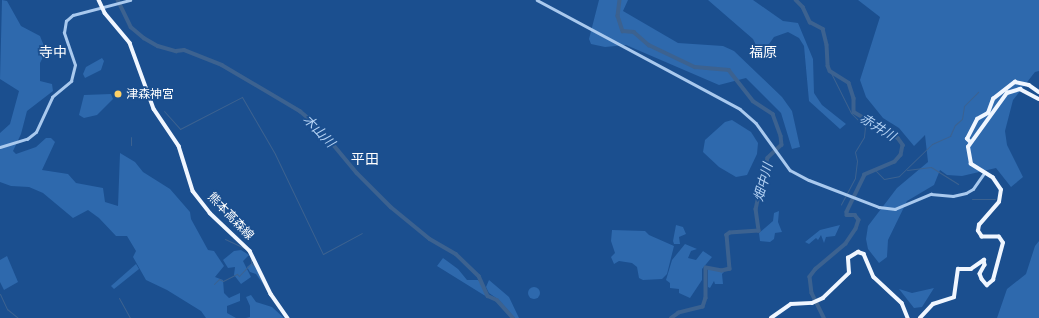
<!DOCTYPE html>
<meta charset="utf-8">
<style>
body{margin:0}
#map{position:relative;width:1039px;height:318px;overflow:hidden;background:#1b4f8f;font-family:Barlow,"Noto Sans JP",sans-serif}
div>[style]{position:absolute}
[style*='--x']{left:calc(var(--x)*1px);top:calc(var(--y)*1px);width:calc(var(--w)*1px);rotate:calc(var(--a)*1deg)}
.green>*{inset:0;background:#2e69ad}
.round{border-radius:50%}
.stream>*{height:1px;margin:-0.5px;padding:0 0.5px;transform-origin:0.5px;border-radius:0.5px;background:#3c6290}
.river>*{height:3.5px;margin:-1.75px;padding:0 1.75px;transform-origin:1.75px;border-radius:1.75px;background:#3c6290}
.tertiary>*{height:2.5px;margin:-1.25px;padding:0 1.25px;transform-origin:1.25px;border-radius:1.25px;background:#a9c9ee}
.primary>*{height:3.5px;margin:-1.75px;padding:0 1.75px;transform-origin:1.75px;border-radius:1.75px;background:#f0f6ff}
.dots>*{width:11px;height:11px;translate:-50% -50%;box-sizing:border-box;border:2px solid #1b4f8f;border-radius:50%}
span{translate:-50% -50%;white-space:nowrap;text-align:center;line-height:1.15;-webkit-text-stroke:3.5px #1b4f8f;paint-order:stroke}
.poi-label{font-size:12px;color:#fff}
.left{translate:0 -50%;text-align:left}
.street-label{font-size:12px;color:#fff}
.water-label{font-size:13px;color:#b5d3f5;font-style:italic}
.quarter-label{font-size:14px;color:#fff}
</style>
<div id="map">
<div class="green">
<div style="clip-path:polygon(2px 0,7px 1px,21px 26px,40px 36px,46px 51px,40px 63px,40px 81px,52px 84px,53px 91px,27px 111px,21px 134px,13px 151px,16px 154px,36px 147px,46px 138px,51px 138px,55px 142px,42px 170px,68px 174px,76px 183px,103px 188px,105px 202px,118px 206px,120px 153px,135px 162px,143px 172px,170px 189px,190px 212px,191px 219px,208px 250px,214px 251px,224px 266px,215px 277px,223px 280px,224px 293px,229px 298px,240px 293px,240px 301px,227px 306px,227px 313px,236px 318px,206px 318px,201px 311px,167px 290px,146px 280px,133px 257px,136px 251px,127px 236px,116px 236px,99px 218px,88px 210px,73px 218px,43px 193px,29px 187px,11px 186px,0 182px,0 133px,10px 124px,19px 91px,0 79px)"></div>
<div style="clip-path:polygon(599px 0,628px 0,623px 11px,678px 43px,723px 46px,734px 51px,782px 97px,792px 111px,800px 147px,792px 149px,781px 113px,746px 78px,719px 85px,626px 45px,605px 47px,591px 44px,589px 39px)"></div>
<div style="clip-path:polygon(708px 0,753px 0,783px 21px,798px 23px,813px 59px,814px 93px,822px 105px,846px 124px,840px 129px,809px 101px,804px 46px,799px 38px,788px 32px,774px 37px,769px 44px,758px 49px,753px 39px)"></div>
<div style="clip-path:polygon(858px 0,1039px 0,1039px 71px,1035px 72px,1013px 100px,1005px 131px,1007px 145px,1023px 177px,1011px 187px,996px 168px,962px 176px,947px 175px,940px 170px,934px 185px,907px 201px,888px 240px,887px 257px,879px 263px,868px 249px,866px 239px,868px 226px,897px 188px,928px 162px,925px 135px,914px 146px,899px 128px,883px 118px,866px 97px,860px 80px,880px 17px)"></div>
<div style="clip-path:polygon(102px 58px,104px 61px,101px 70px,85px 78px,83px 74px,86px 67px)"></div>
<div style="clip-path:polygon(111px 94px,113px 99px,97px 115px,84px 118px,79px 115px,84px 95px)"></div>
<div style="clip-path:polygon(732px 120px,751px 132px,758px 143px,757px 154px,747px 175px,736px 177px,719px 167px,703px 152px,705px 140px,725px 122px)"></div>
<div style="clip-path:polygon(779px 211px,778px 222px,782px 232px,775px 233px,774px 239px,770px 242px,760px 241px,759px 233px,773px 221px,774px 213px)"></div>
<div style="clip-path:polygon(676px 225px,683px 227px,686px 234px,679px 237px,680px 244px,674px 244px,673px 241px)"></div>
<div style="clip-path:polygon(840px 225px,835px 236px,826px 237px,824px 243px,821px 235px,818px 240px,816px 238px,809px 244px,805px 242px,820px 230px)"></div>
<div style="clip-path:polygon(612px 230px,645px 231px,649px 235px,674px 246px,667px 274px,662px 279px,643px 280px,639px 278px,637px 267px,632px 263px,619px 261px,614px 264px,611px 257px,615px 253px,611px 241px)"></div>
<div style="clip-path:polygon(1039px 241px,1039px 318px,997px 318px,1007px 289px,1026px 274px,1035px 246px)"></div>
<div style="clip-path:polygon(685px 244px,697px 249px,691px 251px,688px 258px,696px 260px,703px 251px,712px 257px,702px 269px,702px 280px,690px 298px,679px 293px,679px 289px,670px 288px,670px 283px,666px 280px,672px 260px)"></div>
<div style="clip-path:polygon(241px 250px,249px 255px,243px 261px,251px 277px,241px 284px,234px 275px,235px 267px,228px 268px,223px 260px,234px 251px)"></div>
<div style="clip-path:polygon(7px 256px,18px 282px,4px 290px,0 282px,0 260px)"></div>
<div style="clip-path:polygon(443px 258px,458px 269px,467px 280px,478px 280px,483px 285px,487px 297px,437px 266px)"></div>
<div style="clip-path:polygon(252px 263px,255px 264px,268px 291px,256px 274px,250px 272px,247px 267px)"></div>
<div style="clip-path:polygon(136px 264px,139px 269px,114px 289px,111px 286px)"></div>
<div style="clip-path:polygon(708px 267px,724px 272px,722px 274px,723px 284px,715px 284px,714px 281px,710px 288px,708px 287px)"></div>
<div style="clip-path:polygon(489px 280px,509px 297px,519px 318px,515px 318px,499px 300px,489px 293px,486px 287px)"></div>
<div class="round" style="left:528px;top:287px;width:12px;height:12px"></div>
<div style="clip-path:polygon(934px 288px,922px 307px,914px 308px,899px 289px,912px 293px)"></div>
<div style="clip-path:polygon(251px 295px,256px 302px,272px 307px,284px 318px,246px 318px,250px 317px,250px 306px,246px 297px)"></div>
</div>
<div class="stream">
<div style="--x:830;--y:71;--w:47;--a:63.4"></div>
<div style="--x:851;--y:113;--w:20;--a:45"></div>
<div style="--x:865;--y:127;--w:10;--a:96"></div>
<div style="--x:864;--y:137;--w:17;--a:121"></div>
<div style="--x:855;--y:152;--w:9;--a:77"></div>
<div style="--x:857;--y:161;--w:17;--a:97"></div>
<div style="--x:855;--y:178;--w:30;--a:118"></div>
<div style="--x:164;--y:111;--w:24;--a:48"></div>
<div style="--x:180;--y:129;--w:70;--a:-27.3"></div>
<div style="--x:242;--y:97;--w:66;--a:59.9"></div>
<div style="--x:275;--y:154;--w:111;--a:64.4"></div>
<div style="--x:323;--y:254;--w:44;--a:-28.3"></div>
<div style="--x:131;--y:145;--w:8;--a:-90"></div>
<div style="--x:907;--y:170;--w:24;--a:-7"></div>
<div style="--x:931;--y:167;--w:32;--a:32"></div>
<div style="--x:876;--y:171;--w:11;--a:45"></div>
<div style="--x:884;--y:179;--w:15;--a:-11"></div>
<div style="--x:899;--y:176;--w:46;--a:-44.1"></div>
<div style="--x:932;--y:144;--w:20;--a:-24"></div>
<div style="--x:950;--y:136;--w:12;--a:-66"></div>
<div style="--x:955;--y:125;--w:9;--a:-41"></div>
<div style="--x:962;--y:119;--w:13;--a:-81"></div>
<div style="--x:964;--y:106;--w:20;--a:-45"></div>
<div style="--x:972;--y:199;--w:23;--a:0"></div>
<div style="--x:225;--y:239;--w:23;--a:25"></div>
<div style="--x:246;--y:249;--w:9;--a:58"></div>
<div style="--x:251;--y:257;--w:6;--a:90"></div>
<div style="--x:251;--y:263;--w:5;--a:37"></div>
<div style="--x:258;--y:272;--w:25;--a:64"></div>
<div style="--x:214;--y:284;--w:7;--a:-45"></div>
<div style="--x:219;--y:279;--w:4;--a:27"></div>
<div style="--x:223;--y:281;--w:16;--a:-27"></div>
<div style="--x:237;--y:274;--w:3;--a:45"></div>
<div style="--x:239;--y:276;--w:16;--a:-47"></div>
<div style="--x:0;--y:294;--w:17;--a:65"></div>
<div style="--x:7;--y:309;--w:14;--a:39"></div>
<div style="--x:119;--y:298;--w:23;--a:61"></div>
</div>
<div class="river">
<div style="--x:118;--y:0;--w:30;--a:64"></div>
<div style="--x:131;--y:27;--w:17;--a:40"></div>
<div style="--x:144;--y:38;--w:16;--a:30"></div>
<div style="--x:158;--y:46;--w:19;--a:16"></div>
<div style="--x:176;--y:51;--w:8;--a:-7"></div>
<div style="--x:184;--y:50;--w:41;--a:21.5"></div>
<div style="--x:222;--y:65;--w:91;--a:30.5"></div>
<div style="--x:300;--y:111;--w:23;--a:40"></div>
<div style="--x:318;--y:126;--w:61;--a:50.3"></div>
<div style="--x:357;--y:173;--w:48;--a:45"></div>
<div style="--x:391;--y:207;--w:50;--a:39.4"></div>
<div style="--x:430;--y:239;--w:30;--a:30"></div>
<div style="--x:456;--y:254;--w:32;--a:44"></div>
<div style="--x:479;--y:276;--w:22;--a:66"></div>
<div style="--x:488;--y:296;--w:10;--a:24"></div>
<div style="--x:497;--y:300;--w:24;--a:48"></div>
<div style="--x:620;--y:0;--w:16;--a:97"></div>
<div style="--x:618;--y:16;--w:16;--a:72"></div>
<div style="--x:623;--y:31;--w:11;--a:5"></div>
<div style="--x:634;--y:32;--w:20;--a:41"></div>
<div style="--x:649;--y:45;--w:51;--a:25.6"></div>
<div style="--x:695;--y:67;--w:34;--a:5"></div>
<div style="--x:729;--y:70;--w:39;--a:52"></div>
<div style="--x:753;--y:101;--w:24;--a:33"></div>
<div style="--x:773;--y:114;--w:23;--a:70"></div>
<div style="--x:781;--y:136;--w:9;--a:84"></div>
<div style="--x:782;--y:145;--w:19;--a:137"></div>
<div style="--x:768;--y:158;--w:20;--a:105"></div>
<div style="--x:763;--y:177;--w:33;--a:102"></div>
<div style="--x:756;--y:209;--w:22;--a:82"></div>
<div style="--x:759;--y:231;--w:29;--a:176"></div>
<div style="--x:730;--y:233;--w:4;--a:146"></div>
<div style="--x:727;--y:235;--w:34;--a:85"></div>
<div style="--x:730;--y:269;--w:8;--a:166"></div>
<div style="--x:722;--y:271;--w:16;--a:-169"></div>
<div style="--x:706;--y:268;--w:30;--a:90"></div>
<div style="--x:706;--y:298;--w:9;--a:108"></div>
<div style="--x:703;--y:307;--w:25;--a:166"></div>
<div style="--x:679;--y:313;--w:9;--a:144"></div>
<div style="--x:796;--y:0;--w:10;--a:45"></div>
<div style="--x:803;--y:7;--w:17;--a:65"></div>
<div style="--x:810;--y:22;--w:15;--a:28"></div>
<div style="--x:823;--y:29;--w:16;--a:76"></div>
<div style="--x:827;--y:45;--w:21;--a:87"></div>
<div style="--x:828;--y:66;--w:5;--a:68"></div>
<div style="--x:830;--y:71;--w:22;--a:32"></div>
<div style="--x:849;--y:83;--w:16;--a:72"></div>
<div style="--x:854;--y:98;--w:14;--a:90"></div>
<div style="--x:854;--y:112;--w:51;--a:30.6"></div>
<div style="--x:898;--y:138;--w:9;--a:54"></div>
<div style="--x:903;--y:145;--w:10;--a:101"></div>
<div style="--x:901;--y:155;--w:9;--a:131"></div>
<div style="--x:895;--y:162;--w:33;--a:157"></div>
<div style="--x:865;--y:175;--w:41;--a:115.9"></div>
<div style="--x:847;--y:212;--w:3;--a:90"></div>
<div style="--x:847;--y:215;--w:8;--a:0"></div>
<div style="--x:855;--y:215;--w:6;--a:51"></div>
<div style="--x:859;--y:220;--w:9;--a:108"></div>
<div style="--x:856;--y:229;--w:18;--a:124"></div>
<div style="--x:846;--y:244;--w:39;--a:140"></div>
<div style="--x:816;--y:269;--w:10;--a:127"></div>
<div style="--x:810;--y:277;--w:16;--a:83"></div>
<div style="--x:812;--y:293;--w:28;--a:64"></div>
</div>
<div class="tertiary">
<div style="--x:537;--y:0;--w:230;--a:28.2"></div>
<div style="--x:740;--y:109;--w:21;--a:41"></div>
<div style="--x:756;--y:123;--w:58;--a:54.1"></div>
<div style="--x:790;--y:170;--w:21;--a:28"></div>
<div style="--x:809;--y:180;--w:75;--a:21.1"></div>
<div style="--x:879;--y:207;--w:16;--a:7"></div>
<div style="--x:895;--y:209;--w:39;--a:-23"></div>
<div style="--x:931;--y:194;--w:22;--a:5"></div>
<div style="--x:953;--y:196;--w:13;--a:-13"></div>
<div style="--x:966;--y:193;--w:8;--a:-30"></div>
<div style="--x:973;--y:189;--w:19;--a:-55"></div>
<div style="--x:0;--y:147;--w:28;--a:-17"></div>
<div style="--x:27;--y:139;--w:11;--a:-38"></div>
<div style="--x:36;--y:132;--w:38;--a:-65"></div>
<div style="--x:52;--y:97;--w:25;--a:-40"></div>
<div style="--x:71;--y:81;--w:16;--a:-76"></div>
<div style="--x:75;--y:65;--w:34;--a:-109"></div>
<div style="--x:64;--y:33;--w:12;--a:-81"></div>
<div style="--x:66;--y:21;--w:9;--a:-41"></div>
<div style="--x:73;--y:15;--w:59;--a:-14.7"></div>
</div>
<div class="primary">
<div style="--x:99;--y:0;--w:14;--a:65"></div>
<div style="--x:105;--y:13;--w:39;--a:50"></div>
<div style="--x:130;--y:43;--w:70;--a:70"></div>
<div style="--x:154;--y:109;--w:45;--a:56"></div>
<div style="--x:179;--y:146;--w:47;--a:72.7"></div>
<div style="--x:193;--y:191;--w:28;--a:52"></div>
<div style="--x:210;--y:213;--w:55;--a:43.5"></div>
<div style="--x:250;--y:251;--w:48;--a:64"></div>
<div style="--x:271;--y:294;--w:29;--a:55"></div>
<div style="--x:970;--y:142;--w:4;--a:-135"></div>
<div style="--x:967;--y:139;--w:22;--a:-63"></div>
<div style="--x:977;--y:119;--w:13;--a:-29"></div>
<div style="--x:988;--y:113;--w:15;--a:-70"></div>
<div style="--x:993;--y:99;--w:28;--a:-38"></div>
<div style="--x:1015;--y:82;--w:14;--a:12"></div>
<div style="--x:1029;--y:85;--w:12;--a:35"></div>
<div style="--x:771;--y:318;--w:24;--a:-35"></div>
<div style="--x:791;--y:304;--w:21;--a:-3"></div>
<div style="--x:812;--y:303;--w:12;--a:-24"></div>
<div style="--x:823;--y:298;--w:36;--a:-44"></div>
<div style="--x:849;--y:273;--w:15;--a:-94"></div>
<div style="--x:848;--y:258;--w:12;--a:-31"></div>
<div style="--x:858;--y:252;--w:6;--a:18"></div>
<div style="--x:864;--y:254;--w:25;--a:67"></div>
<div style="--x:874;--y:277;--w:38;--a:43"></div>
<div style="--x:902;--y:303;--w:16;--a:68"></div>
<div style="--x:920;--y:318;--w:19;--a:-47"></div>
<div style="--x:933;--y:304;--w:22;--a:-18"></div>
<div style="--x:954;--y:297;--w:28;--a:-82"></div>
<div style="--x:958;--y:269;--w:13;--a:0"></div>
<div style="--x:971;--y:269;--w:16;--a:-35"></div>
<div style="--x:984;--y:260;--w:5;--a:79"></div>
<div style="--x:985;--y:265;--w:10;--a:119"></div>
<div style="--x:980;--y:274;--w:5;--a:68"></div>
<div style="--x:982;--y:279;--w:8;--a:50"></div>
<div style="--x:987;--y:285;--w:8;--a:-40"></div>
<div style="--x:993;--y:280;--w:38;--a:-75"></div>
<div style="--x:1003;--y:243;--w:7;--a:-124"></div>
<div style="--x:999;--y:237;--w:17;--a:180"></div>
<div style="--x:982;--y:237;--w:7;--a:-124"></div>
<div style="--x:978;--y:231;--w:6;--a:-81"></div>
<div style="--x:979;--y:225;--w:30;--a:-49"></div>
<div style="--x:999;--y:202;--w:12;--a:-81"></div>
<div style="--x:1001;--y:190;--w:14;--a:-124"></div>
<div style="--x:993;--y:178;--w:26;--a:-148"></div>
<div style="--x:971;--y:164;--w:17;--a:-100"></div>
<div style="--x:968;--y:147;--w:67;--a:-54.2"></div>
<div style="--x:1007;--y:93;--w:14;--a:-17"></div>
<div style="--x:1020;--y:89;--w:21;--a:28"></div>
</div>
<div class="dots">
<div style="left:118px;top:94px;background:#ffd166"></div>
</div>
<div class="poi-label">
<span class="left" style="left:126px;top:94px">津森神宮</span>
</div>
<div class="street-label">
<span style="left:231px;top:216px;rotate:46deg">熊本高森線</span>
</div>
<div class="water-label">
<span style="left:878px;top:127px;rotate:32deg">赤井川</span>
<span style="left:319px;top:131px;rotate:46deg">木山川</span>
<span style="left:763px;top:182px;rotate:-75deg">畑中川</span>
</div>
<div class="quarter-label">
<span style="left:53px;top:52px">寺中</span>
<span style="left:763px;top:52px">福原</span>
<span style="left:365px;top:159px">平田</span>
</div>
</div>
